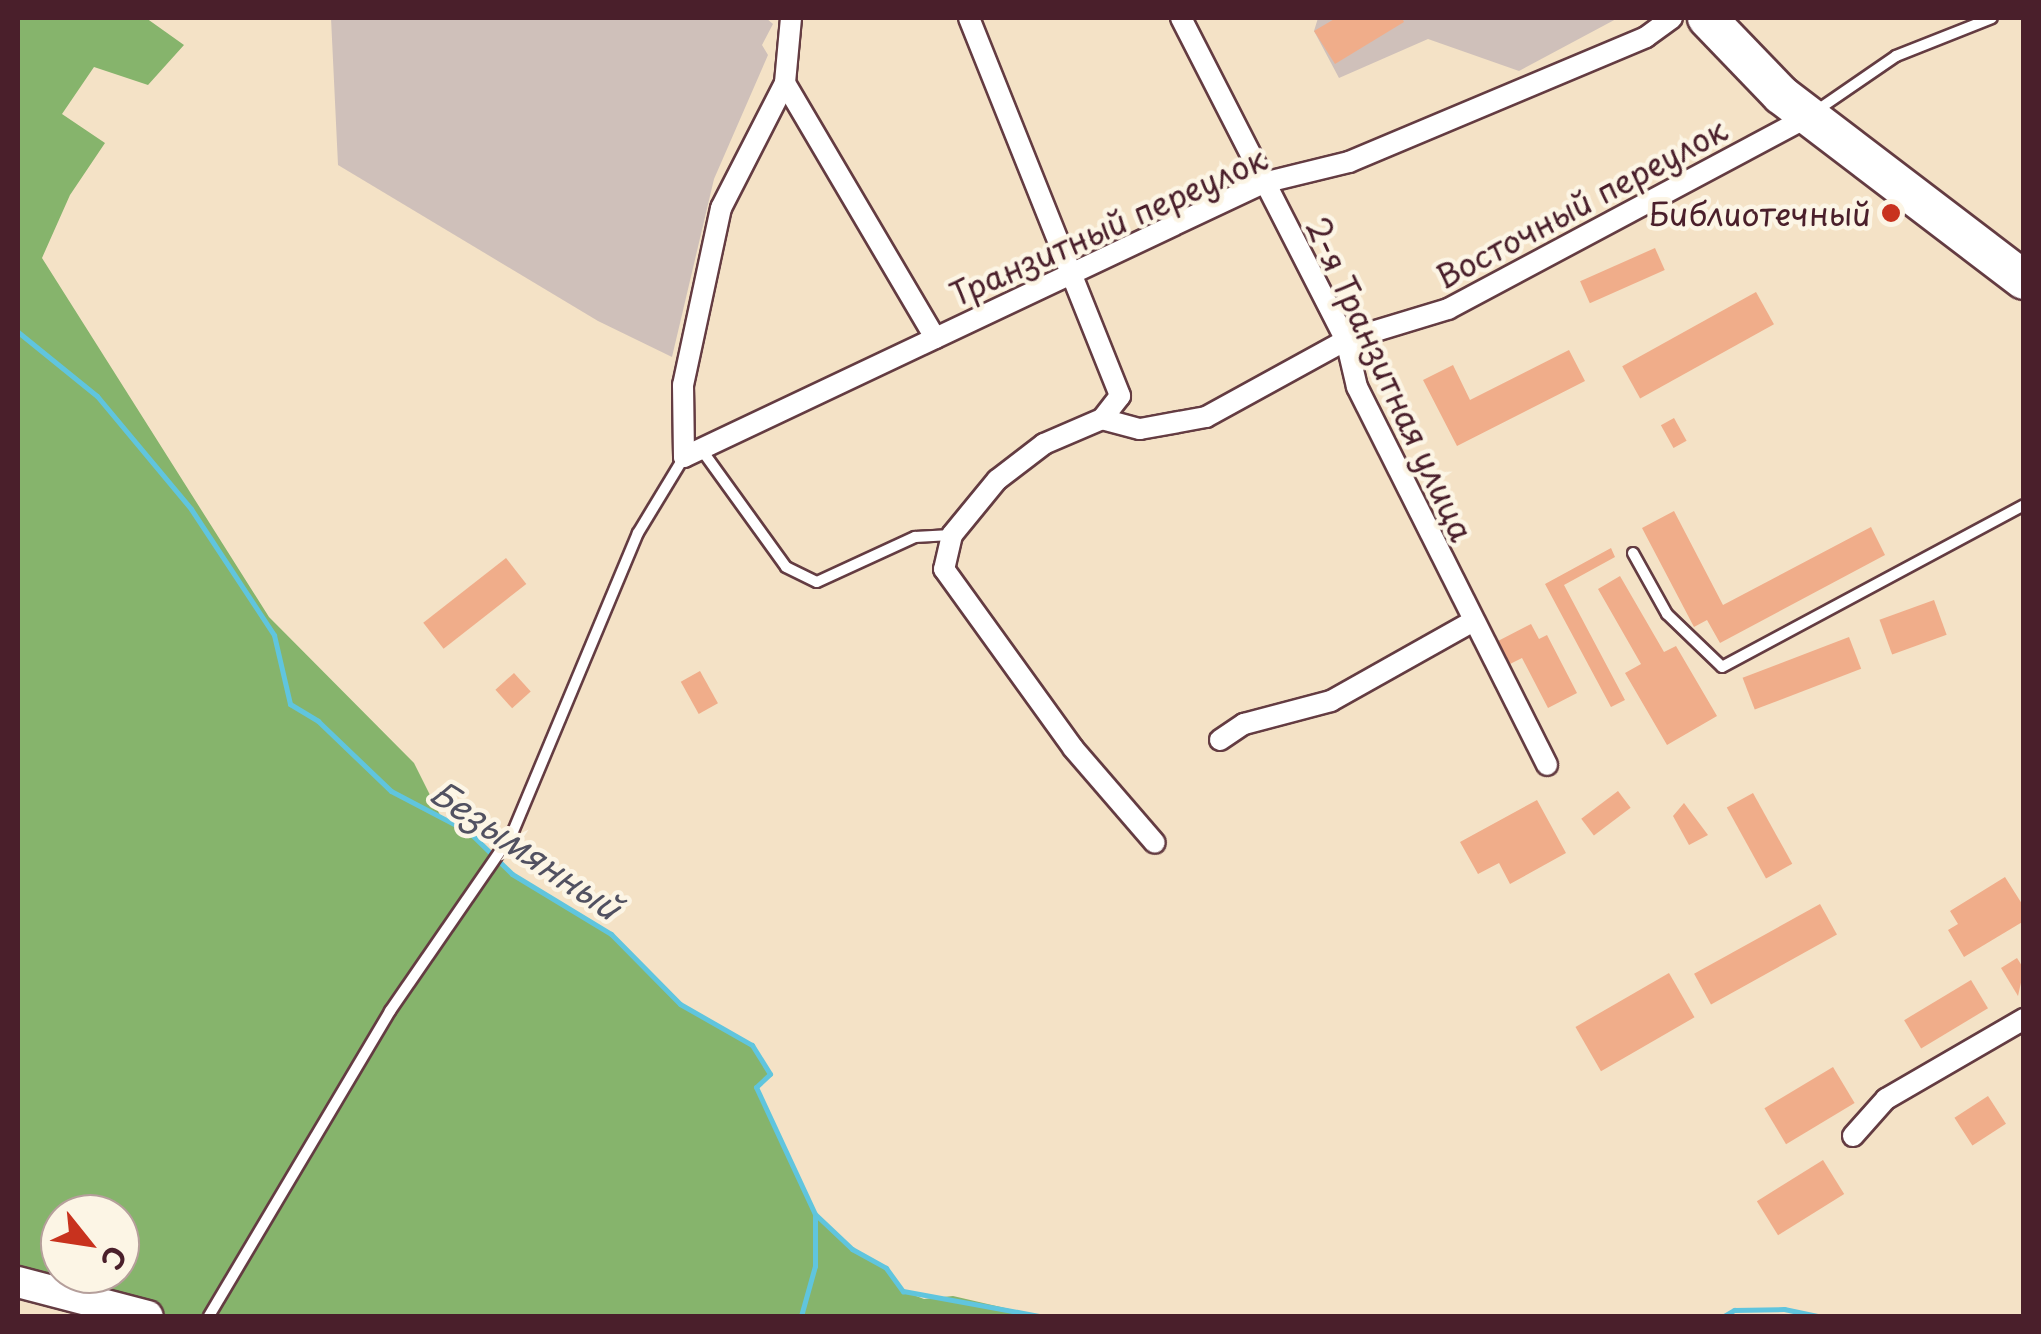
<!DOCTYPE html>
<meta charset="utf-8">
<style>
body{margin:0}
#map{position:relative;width:2041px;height:1334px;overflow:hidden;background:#f4e2c6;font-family:"Playpen Sans",sans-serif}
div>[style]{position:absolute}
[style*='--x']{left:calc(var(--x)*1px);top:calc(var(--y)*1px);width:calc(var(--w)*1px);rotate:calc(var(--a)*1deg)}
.industrial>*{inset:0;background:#cfc0ba}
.forest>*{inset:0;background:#86b46c}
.stream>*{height:5px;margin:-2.5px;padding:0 2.5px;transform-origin:2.5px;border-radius:2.5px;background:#60c5de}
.building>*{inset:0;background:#f0ad8a;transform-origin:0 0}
.roads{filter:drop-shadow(2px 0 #643c42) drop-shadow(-2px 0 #643c42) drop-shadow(0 2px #643c42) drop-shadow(0 -2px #643c42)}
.lane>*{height:10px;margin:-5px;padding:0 5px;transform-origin:5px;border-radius:5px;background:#fff}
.street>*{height:20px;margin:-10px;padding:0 10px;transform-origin:10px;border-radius:10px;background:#fff}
.secondary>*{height:30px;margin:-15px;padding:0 15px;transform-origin:15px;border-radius:15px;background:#fff}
.highway>*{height:38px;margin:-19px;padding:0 19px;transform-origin:19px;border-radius:19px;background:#fff}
.dots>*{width:28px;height:28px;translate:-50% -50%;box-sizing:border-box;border:5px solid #fcf5e5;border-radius:50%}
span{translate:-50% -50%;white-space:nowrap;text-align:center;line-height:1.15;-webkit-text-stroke:9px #fcf5e5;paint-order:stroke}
.street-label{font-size:32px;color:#4a1f2b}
.poi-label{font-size:32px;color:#4a1f2b}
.right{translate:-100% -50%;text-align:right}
.water-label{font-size:35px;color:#515161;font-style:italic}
.frame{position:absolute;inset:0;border:20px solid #4a1f2b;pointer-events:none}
.north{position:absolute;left:40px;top:1194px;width:100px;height:100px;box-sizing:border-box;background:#fcf5e5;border:2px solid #b59f9b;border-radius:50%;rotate:120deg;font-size:28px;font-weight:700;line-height:40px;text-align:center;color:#4a1f2b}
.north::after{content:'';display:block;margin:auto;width:35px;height:45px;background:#c8321e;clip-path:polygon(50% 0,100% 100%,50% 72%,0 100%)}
</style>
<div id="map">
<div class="industrial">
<div style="clip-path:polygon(331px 18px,766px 18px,773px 24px,762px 45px,768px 55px,714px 179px,672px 357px,598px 321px,338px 165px)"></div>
<div style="clip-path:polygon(1318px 18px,1618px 18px,1519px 71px,1428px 39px,1339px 78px,1314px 31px)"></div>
</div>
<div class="forest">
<div style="clip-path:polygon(evenodd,18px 18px,146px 18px,184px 45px,148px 85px,94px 67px,62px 114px,105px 143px,70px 195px,42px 258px,269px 617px,414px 763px,440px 815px,469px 832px,512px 874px,611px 934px,680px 1004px,752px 1045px,770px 1074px,757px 1087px,815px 1214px,852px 1249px,886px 1268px,903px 1291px,924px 1299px,953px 1296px,1039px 1316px,148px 1316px,18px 1282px,18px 18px,60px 1214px,120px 1214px,120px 1274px,60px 1274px,60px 1214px)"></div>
</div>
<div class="stream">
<div style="--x:18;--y:332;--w:102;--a:39"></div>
<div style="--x:97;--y:396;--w:147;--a:50.2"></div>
<div style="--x:191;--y:509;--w:151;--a:56.6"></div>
<div style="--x:274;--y:635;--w:71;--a:76.9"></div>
<div style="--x:290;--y:704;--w:33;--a:31"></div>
<div style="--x:318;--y:721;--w:101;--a:43.8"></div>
<div style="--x:391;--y:791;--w:88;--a:27.7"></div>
<div style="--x:469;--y:832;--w:60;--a:44.3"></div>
<div style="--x:512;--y:874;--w:116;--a:31.2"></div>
<div style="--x:611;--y:934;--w:98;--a:45.4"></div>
<div style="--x:680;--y:1004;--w:83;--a:29.7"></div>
<div style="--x:752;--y:1045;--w:34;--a:58"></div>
<div style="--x:770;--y:1074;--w:19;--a:137"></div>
<div style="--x:756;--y:1087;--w:140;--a:65.1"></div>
<div style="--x:815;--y:1214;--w:51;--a:43.4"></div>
<div style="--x:852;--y:1249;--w:39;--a:29"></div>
<div style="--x:886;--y:1268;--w:29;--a:54"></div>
<div style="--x:903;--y:1291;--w:138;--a:10.4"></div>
<div style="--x:801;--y:1316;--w:52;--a:-74.4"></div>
<div style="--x:815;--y:1266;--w:50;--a:-90"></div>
<div style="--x:1724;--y:1316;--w:12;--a:-31"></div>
<div style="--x:1734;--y:1310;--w:50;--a:-1.1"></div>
<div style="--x:1784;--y:1309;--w:34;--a:12"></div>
</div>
<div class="building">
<div style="clip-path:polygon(1336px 18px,1402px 18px,1404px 22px,1335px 64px,1314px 31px)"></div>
<div style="left:1655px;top:248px;width:24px;height:82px;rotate:66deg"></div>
<div style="left:1756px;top:292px;width:37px;height:153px;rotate:61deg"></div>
<div style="clip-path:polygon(1569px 350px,1585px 381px,1457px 446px,1423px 380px,1453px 365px,1470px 400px)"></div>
<div style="left:1674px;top:418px;width:26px;height:15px;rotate:61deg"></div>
<div style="clip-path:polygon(1674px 511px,1723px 605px,1871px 527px,1885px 555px,1720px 643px,1707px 620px,1694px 627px,1642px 528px)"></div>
<div style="clip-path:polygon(1611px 548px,1615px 557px,1564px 585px,1625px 700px,1611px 707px,1545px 584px)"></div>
<div style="left:506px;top:558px;width:33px;height:105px;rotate:52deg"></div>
<div style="clip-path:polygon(1620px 576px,1664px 652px,1676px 646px,1717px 716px,1667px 745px,1625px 673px,1641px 664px,1598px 589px)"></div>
<div style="left:1934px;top:600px;width:37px;height:58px;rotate:70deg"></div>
<div style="clip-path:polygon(1531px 624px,1539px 639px,1547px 635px,1577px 693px,1548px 708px,1522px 658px,1510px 664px,1498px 641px)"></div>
<div style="left:1849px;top:637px;width:34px;height:114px;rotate:69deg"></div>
<div style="left:700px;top:671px;width:37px;height:22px;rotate:61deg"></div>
<div style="left:514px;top:673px;width:25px;height:25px;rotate:48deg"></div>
<div style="left:1618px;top:791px;width:21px;height:46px;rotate:53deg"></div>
<div style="left:1753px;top:793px;width:81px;height:30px;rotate:61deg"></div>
<div style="clip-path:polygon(1537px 800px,1566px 853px,1510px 884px,1499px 863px,1478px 874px,1460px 842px)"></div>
<div style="clip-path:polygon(1684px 803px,1708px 835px,1689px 845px,1673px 816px)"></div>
<div style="clip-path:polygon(2005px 877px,2024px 907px,2024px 921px,1964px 957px,1948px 930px,1958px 924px,1950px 911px)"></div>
<div style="left:1820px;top:904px;width:35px;height:144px;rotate:61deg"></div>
<div style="clip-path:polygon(2017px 958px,2024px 969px,2018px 996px,2001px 968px)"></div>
<div style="left:1669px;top:973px;width:51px;height:108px;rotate:60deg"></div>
<div style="left:1971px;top:980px;width:33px;height:78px;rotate:59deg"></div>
<div style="left:1833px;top:1067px;width:42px;height:80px;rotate:59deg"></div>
<div style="left:1988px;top:1096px;width:33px;height:40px;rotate:57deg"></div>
<div style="left:1823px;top:1160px;width:40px;height:78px;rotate:58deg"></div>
</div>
<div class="roads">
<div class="lane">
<div style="--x:1816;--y:111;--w:97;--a:-34.5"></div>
<div style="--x:1896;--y:56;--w:103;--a:-21.6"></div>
<div style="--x:701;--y:449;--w:145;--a:54.2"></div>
<div style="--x:786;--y:567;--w:34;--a:26"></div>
<div style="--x:817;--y:582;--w:108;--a:-24.7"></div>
<div style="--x:915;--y:537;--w:36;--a:-3"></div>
<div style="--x:1633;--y:553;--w:70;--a:60.9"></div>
<div style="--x:1667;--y:614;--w:76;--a:43.9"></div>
<div style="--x:1722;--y:667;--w:343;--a:-28.2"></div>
<div style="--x:209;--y:1316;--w:355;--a:-59.3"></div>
<div style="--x:390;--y:1011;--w:215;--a:-55.4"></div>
<div style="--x:512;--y:834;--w:326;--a:-67.3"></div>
<div style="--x:638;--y:533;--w:89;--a:-58.8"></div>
</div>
<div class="street">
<div style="--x:791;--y:18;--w:65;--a:95.3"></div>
<div style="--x:785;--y:83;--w:296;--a:59.5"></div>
<div style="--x:969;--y:18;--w:407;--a:68.2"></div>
<div style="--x:1120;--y:396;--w:29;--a:128"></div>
<div style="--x:1102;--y:419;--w:63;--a:156.7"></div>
<div style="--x:1044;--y:444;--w:59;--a:142.5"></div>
<div style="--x:997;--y:480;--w:71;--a:129.3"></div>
<div style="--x:952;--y:535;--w:35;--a:103"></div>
<div style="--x:944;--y:569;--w:221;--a:54.2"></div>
<div style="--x:1073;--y:748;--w:125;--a:49.2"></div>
<div style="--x:1181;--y:18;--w:362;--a:62.9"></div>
<div style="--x:1346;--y:340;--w:48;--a:76.8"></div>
<div style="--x:1357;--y:387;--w:423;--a:63.3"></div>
<div style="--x:785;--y:83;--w:140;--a:117.1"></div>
<div style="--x:721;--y:208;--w:181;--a:102.1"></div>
<div style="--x:683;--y:385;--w:72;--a:89.2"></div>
<div style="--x:684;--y:457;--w:641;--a:-25.32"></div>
<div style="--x:1263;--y:183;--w:89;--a:-13.7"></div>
<div style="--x:1349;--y:162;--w:322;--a:-22.8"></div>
<div style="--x:1646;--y:37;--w:32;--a:-36"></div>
<div style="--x:1102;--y:419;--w:39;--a:15"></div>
<div style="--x:1140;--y:429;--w:67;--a:-10.3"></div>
<div style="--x:1206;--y:417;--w:160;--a:-28.8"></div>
<div style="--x:1346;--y:340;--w:107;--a:-16.9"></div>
<div style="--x:1448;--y:309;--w:407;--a:-28.1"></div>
<div style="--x:1220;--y:740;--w:29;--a:-34"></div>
<div style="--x:1244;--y:724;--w:90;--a:-14.8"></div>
<div style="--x:1331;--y:701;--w:162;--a:-29.3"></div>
<div style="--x:1853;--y:1136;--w:50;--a:-48.3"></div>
<div style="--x:1886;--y:1099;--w:160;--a:-30.1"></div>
</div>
<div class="secondary">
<div style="--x:18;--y:1282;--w:134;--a:14.7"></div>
</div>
<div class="highway">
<div style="--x:1707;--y:18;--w:107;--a:46.1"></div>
<div style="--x:1781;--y:95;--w:305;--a:37.3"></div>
</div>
</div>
<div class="dots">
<div style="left:1891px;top:213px;background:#c8321e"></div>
</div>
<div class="street-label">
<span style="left:1581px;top:203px;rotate:-28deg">Восточный переулок</span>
<span style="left:1108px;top:226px;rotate:-24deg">Транзитный переулок</span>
<span style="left:1390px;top:379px;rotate:65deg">2-я Транзитная улица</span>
</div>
<div class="poi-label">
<span class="right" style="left:1871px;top:213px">Библиотечный</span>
</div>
<div class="water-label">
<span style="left:526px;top:849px;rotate:34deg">Безымянный</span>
</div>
<div class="frame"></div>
<div class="north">С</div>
</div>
